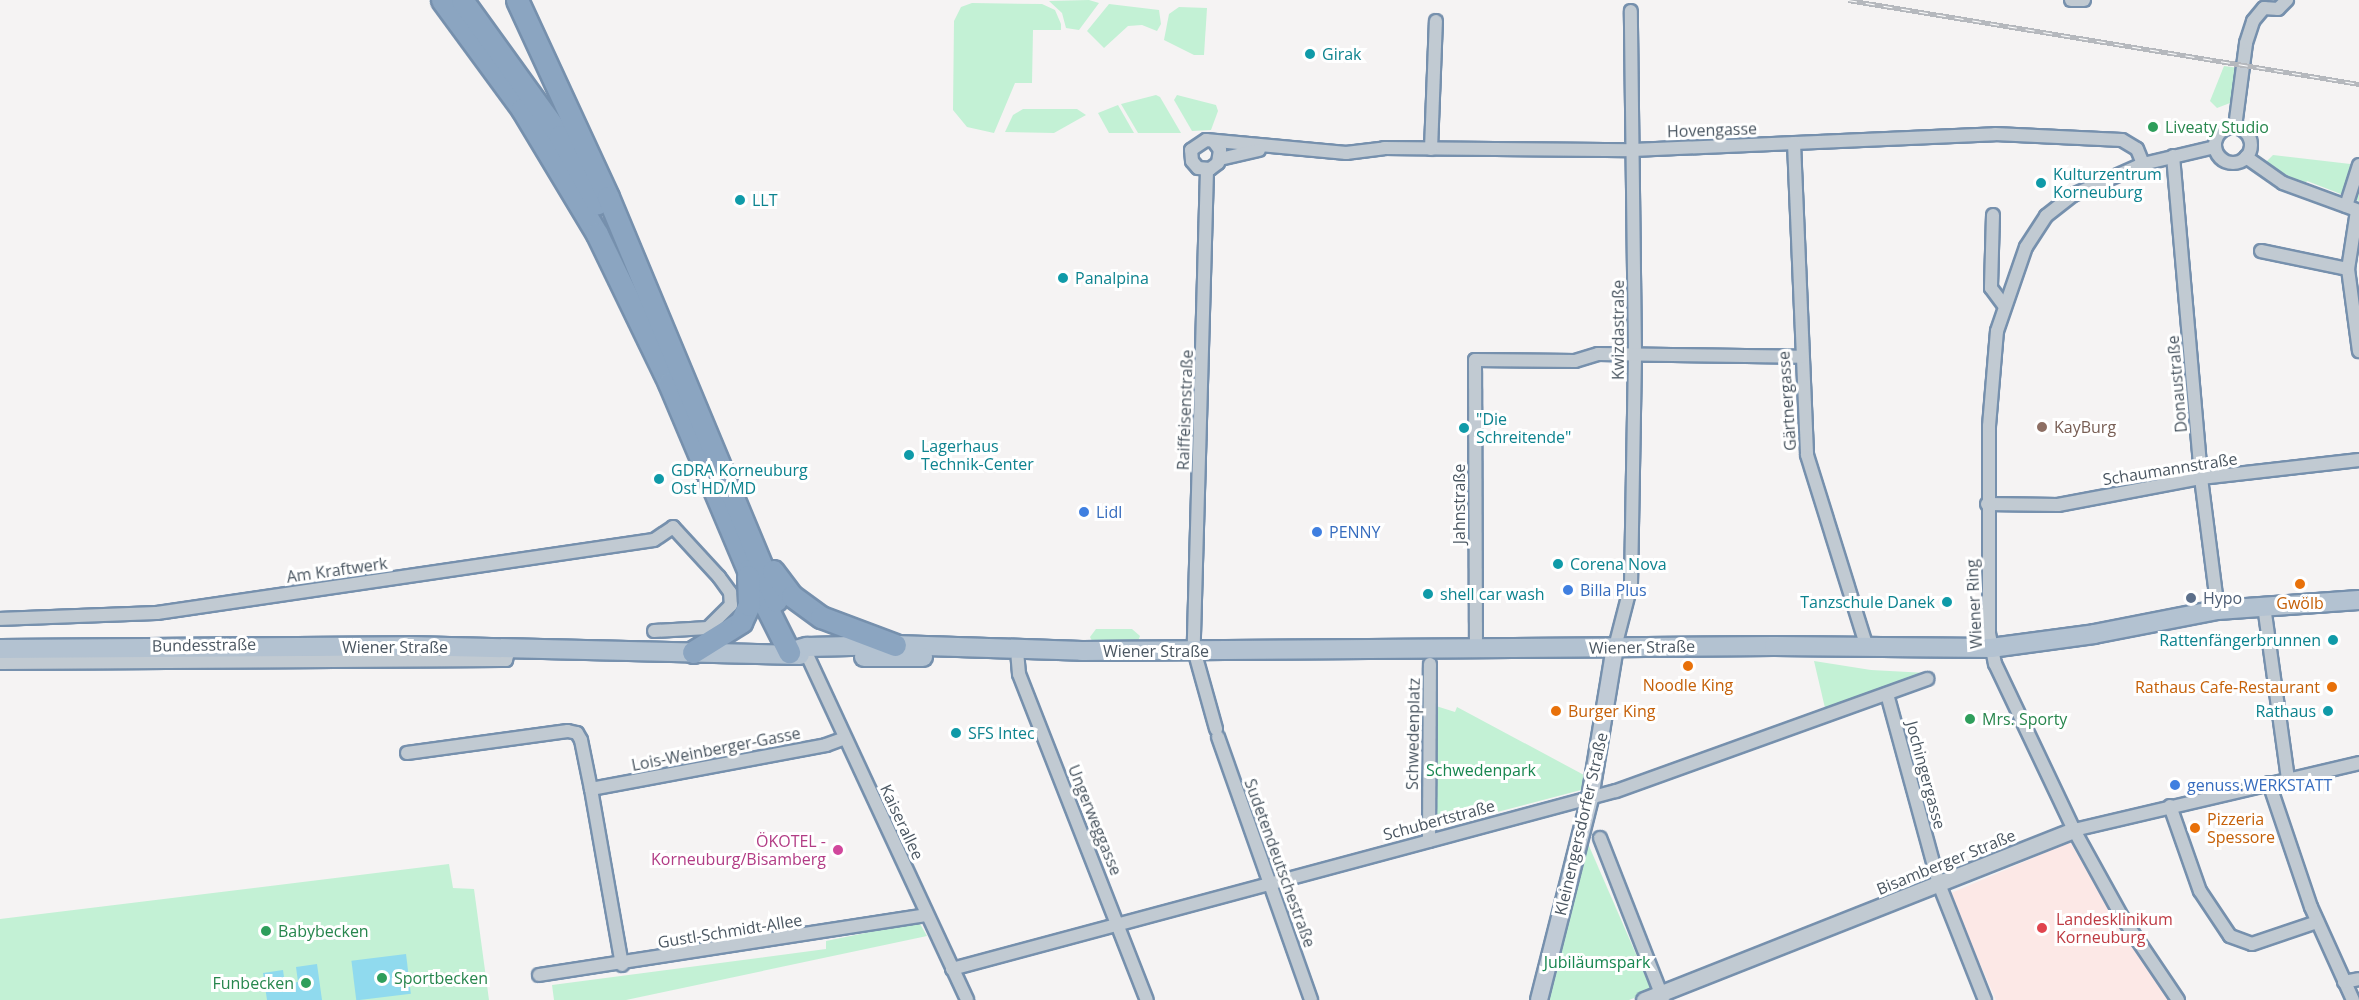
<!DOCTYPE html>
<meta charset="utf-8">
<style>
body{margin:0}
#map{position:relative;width:2359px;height:1000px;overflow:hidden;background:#f5f3f3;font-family:"Open Sans",sans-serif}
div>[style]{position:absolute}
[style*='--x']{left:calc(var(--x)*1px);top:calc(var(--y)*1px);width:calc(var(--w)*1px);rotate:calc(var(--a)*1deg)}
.medical>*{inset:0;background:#fce8e6}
.green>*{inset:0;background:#c3f1d5}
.water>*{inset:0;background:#90daee;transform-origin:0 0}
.roads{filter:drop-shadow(2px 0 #7690ad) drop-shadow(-2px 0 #7690ad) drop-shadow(0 2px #7690ad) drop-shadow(0 -2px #7690ad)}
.minor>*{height:12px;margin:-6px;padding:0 6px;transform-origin:6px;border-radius:6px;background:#c1cad2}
.minor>.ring{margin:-6px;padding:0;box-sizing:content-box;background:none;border:12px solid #c1cad2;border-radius:50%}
.tertiary>*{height:15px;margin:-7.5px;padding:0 7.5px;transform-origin:7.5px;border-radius:7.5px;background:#c1cad2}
.secondary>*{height:16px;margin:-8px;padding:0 8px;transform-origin:8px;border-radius:8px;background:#c1cbd6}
.primary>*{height:18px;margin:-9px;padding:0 9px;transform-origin:9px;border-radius:9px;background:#b3c2d1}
.motorway>*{height:21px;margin:-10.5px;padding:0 10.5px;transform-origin:10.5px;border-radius:10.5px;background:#8ba5c1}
.rail>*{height:5px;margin-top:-2.5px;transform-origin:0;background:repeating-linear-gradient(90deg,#fff 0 9px,#b5b8bd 0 18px);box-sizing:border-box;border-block:2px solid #b5b8bd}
.dots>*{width:16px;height:16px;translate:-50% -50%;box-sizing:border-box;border:3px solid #fff;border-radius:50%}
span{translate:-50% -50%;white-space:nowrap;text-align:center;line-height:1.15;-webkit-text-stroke:6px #fff;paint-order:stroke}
.culture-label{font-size:16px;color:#0d838f}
.left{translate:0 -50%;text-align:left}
.right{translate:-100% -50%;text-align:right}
.leisure-label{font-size:16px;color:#27864d}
.street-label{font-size:16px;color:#4a5661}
.education-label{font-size:16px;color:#785e54}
.shop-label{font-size:16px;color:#366cbe}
.service-label{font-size:16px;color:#4e5e75}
.food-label{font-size:16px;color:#c56008}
.park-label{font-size:16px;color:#17864f}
.hotel-label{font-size:16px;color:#b23c85}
.health-label{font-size:16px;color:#be3a42}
</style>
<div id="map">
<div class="medical">
<div style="clip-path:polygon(2070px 842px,2134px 950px,2168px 1000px,1996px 1000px,1949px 894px)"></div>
</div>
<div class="green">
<div style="clip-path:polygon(1089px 0,1099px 3px,1079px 30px,1066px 28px,1062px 13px,1049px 1px)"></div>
<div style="clip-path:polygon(972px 3px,1042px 4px,1055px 10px,1061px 24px,1061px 30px,1033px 30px,1032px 83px,1015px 83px,994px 133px,967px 127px,953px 110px,954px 21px,961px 7px)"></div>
<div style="clip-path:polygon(1109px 4px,1159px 10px,1161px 24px,1157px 31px,1142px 25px,1128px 26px,1104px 48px,1087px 31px)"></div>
<div style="clip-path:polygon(1179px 7px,1207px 8px,1204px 55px,1194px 55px,1164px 40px,1169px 14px)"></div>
<div style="clip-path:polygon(2224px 66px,2239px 68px,2230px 103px,2217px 108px,2210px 101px)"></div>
<div style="clip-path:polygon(1156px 95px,1160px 97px,1181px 133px,1138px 133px,1121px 104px)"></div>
<div style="clip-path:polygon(1177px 95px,1216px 105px,1218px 111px,1211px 130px,1192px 131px,1174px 100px)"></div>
<div style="clip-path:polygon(1118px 105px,1134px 133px,1109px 133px,1098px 113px)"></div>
<div style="clip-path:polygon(1023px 109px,1077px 109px,1086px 115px,1054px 133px,1005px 132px,1013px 115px)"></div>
<div style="clip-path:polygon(2273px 155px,2359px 165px,2359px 201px,2307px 181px,2305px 184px,2264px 164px)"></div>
<div style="clip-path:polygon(1096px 629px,1132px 629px,1140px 636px,1138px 641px,1092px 641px,1090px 637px)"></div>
<div style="clip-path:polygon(1814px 661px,1871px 670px,1927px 673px,1825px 708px)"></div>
<div style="clip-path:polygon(1436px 706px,1455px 712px,1457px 707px,1584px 775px,1581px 790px,1436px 828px)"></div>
<div style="clip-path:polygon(1586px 839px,1652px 991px,1629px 1000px,1548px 1000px)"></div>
<div style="clip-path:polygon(449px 864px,453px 888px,474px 889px,489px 1000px,0 1000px,0 919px)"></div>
<div style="clip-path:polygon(919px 922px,927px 936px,626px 1000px,554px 1000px,552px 985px,826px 949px,826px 941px)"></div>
</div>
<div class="water">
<div style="left:406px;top:954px;width:40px;height:55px;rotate:83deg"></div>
<div style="clip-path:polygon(317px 964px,322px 1000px,267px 1000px,263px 973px,283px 970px,285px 984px,298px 982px,296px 967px)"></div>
</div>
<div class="roads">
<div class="minor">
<div style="--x:2071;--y:0;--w:13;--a:0"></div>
<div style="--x:2264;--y:8;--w:14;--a:4"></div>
<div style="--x:2278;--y:9;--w:13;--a:-45"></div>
<div style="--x:2235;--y:127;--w:85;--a:-82.5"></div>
<div style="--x:2246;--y:43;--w:23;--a:-72"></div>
<div style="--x:2253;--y:21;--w:17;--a:-50"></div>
<div class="ring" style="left:2215px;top:127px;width:24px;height:24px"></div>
<div style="--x:1214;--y:142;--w:10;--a:53"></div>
<div style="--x:1220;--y:150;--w:13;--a:99"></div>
<div style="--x:1218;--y:163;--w:10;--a:143"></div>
<div style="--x:1210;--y:169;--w:12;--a:-175"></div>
<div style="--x:1198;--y:168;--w:9;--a:-131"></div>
<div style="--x:1192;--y:161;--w:11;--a:-95"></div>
<div style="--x:1191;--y:150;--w:18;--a:-34"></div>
<div style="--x:1206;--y:140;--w:141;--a:5.3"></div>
<div style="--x:1346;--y:153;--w:38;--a:-7"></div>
<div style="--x:1384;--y:148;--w:249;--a:0.5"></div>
<div style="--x:1633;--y:150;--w:362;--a:-2.5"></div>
<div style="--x:1995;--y:134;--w:127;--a:2.7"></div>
<div style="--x:2122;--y:140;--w:17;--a:31"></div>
<div style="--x:2137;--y:149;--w:16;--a:68"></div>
<div style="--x:1794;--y:143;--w:312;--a:87.6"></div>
<div style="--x:1807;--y:455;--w:202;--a:72.7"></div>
<div style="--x:1431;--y:149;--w:128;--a:-87.8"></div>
<div style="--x:2173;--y:156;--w:323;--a:85"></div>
<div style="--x:2201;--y:478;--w:133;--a:82.7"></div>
<div style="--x:2246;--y:157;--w:45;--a:35.1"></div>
<div style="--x:2283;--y:183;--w:81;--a:20.2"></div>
<div style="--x:1220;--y:159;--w:40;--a:-13"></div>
<div style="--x:1207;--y:170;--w:480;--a:91.6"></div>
<div style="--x:1194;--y:650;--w:82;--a:74.4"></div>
<div style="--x:2346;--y:206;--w:43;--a:-72.4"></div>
<div style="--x:2357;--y:211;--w:59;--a:98.8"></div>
<div style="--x:2348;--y:269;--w:83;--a:82.4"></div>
<div style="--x:1993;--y:215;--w:73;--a:91.6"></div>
<div style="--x:1991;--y:288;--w:21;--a:53"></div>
<div style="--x:2261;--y:251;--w:89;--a:11.7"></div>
<div style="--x:1987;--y:504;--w:71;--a:0.8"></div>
<div style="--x:2058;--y:505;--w:146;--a:-10.7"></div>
<div style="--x:2201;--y:478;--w:159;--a:-6.5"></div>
<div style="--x:2264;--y:606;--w:175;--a:82.1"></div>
<div style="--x:0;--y:619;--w:157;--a:-2.2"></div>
<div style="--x:157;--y:613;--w:502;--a:-8.36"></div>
<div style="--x:654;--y:540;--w:23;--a:-34"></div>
<div style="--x:673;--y:527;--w:68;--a:47.4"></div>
<div style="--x:719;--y:577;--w:19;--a:54"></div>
<div style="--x:730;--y:592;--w:13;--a:86"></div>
<div style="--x:731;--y:605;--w:33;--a:135"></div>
<div style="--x:708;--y:628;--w:54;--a:176.8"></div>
<div style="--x:1615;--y:647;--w:64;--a:-75.5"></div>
<div style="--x:1631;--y:585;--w:231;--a:-89"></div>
<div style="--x:1635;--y:354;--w:343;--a:-90.7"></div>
<div style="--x:1476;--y:648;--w:288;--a:-90.2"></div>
<div style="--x:1475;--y:360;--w:100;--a:0.6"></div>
<div style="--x:1575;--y:361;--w:24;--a:-17"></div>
<div style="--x:1598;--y:354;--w:203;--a:0.8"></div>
<div style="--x:1017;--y:651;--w:23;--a:85"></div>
<div style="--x:1019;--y:674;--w:350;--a:68.6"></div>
<div style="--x:808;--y:657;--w:378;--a:65.1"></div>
<div style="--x:0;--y:663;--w:506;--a:-0.34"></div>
<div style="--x:506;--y:660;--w:11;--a:-75"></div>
<div style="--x:1887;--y:694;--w:197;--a:74.7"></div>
<div style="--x:1939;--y:884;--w:125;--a:68.4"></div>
<div style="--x:1218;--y:737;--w:279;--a:70.5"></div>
<div style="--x:407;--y:753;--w:162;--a:-7.8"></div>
<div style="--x:568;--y:731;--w:9;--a:13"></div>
<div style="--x:577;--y:733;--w:8;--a:60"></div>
<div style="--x:581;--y:740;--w:50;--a:78.5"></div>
<div style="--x:2269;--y:783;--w:131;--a:71.3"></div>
<div style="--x:2311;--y:907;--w:102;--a:65.7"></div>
<div style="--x:2170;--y:806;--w:90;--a:70.6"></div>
<div style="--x:2200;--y:891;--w:54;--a:56.3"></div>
<div style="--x:2230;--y:936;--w:23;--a:20"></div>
<div style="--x:2252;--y:944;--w:69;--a:-18.7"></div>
<div style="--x:2074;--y:830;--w:293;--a:-13.2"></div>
<div style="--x:1600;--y:838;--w:173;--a:68.6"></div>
<div style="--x:1429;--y:841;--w:177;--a:-89.7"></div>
<div style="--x:622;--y:965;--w:179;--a:-100"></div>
<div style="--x:591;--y:789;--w:239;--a:-10.6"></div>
<div style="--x:826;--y:745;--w:20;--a:-20"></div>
<div style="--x:952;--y:969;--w:687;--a:-15.01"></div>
<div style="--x:1616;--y:791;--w:331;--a:-19.8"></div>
<div style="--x:539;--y:975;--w:392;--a:-8.8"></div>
<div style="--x:2344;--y:982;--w:15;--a:-11"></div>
<div style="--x:2178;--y:1000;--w:100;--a:-124"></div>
<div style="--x:2122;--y:917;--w:99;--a:-118.9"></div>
<div style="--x:2074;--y:830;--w:184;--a:-115.4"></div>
<div style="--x:1995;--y:664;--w:31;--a:-101"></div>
<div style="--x:1989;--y:634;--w:208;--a:-90"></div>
<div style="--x:1989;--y:426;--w:95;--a:-85.2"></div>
<div style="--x:1997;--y:331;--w:89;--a:-71"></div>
<div style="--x:2026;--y:247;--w:37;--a:-57"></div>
<div style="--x:2046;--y:216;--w:34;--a:-38"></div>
<div style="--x:2073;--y:195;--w:77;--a:-23.9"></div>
<div style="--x:2143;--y:164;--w:74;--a:-13.3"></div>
</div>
<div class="tertiary">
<div style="--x:1644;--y:1000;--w:462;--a:-21.6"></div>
</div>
<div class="secondary">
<div style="--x:1539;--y:1000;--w:208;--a:-75.8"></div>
<div style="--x:1590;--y:798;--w:153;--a:-80.6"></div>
</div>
<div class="primary">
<div style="--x:0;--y:649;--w:408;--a:-0.4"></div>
<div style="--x:408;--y:646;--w:392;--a:1.3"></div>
<div style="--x:789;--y:652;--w:19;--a:-16"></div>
<div style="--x:807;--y:647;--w:88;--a:-1.3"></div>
<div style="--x:895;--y:645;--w:187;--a:1.8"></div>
<div style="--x:1082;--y:651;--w:692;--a:-0.41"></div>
<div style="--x:1774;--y:646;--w:217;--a:0.5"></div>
<div style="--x:1991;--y:648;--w:104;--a:-7.7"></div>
<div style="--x:2094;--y:634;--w:126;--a:-11"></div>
<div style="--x:2218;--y:610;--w:141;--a:-4.1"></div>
<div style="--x:864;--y:657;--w:59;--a:0"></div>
</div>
<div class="motorway">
<div style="--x:442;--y:0;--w:135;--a:53.7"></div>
<div style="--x:522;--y:109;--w:146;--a:59"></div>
<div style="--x:597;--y:234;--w:165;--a:64.2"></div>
<div style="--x:669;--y:383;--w:203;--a:67.1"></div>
<div style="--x:748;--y:570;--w:92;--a:63.4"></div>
<div style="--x:462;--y:0;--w:168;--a:54.2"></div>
<div style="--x:560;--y:136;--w:77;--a:61.1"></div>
<div style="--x:517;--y:0;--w:217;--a:65.2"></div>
<div style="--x:608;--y:197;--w:437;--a:67.4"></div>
<div style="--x:773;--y:571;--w:31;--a:53"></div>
<div style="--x:792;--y:596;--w:36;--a:36"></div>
<div style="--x:821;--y:617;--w:79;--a:20.7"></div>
<div style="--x:693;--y:652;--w:57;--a:-32"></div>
<div style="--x:741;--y:622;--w:19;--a:-65"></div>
<div style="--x:749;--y:605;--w:29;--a:-92"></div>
</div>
</div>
<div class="rail">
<div style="--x:1848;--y:0;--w:518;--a:9.33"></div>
</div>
<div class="dots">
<div style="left:1310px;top:54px;background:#0f9aa8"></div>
<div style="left:2153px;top:127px;background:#2e9e5b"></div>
<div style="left:2041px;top:183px;background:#0f9aa8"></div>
<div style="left:740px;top:200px;background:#0f9aa8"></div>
<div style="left:1063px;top:278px;background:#0f9aa8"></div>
<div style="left:2042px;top:427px;background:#8d6e63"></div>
<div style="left:1464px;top:428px;background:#0f9aa8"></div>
<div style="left:909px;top:455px;background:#0f9aa8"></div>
<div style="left:659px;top:479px;background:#0f9aa8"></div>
<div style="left:1084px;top:512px;background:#3f7fe0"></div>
<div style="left:1317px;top:532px;background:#3f7fe0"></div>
<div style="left:1558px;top:564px;background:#0f9aa8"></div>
<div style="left:2300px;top:584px;background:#e8710a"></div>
<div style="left:1568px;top:590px;background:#3f7fe0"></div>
<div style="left:1428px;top:594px;background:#0f9aa8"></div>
<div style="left:2191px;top:598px;background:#5c6f8a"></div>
<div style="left:1947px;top:602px;background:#0f9aa8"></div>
<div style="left:2333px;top:640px;background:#0f9aa8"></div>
<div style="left:1688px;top:666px;background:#e8710a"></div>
<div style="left:2332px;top:687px;background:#e8710a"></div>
<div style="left:1556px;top:711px;background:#e8710a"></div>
<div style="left:2328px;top:711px;background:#0f9aa8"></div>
<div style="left:1970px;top:719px;background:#2e9e5b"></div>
<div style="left:956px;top:733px;background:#0f9aa8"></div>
<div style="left:2175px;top:785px;background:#3f7fe0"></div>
<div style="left:2195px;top:828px;background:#e8710a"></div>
<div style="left:838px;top:850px;background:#d1479c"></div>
<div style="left:2042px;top:928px;background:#e0444e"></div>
<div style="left:266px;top:931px;background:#2e9e5b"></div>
<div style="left:382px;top:978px;background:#2e9e5b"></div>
<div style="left:306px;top:983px;background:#2e9e5b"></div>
</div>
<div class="culture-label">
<span class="left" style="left:1322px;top:54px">Girak</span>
<span class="left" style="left:2053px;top:183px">Kulturzentrum<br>Korneuburg</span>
<span class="left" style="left:752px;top:200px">LLT</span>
<span class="left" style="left:1075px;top:278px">Panalpina</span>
<span class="left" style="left:1476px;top:428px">"Die<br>Schreitende"</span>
<span class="left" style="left:921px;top:455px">Lagerhaus<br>Technik-Center</span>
<span class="left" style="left:671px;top:479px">GDRA Korneuburg<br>Ost HD/MD</span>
<span class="left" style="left:1570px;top:564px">Corena Nova</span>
<span class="left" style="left:1440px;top:594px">shell car wash</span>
<span class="right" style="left:1935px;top:602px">Tanzschule Danek</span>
<span class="right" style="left:2321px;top:640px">Rattenfängerbrunnen</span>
<span class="right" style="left:2316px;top:711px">Rathaus</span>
<span class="left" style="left:968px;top:733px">SFS Intec</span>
</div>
<div class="leisure-label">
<span class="left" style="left:2165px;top:127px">Liveaty Studio</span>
<span class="left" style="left:1982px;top:719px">Mrs. Sporty</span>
<span class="left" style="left:278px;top:931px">Babybecken</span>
<span class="left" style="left:394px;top:978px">Sportbecken</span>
<span class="right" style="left:294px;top:983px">Funbecken</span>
</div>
<div class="street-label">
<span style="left:1712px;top:130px;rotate:-2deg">Hovengasse</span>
<span style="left:1618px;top:330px;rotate:-90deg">Kwizdastraße</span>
<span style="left:2177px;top:384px;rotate:-95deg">Donaustraße</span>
<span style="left:1787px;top:401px;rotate:-94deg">Gärtnergasse</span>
<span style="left:1185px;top:410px;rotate:-88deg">Raiffeisenstraße</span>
<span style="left:2170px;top:469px;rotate:-9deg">Schaumannstraße</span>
<span style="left:1459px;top:504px;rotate:-90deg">Jahnstraße</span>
<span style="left:337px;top:570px;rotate:-8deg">Am Kraftwerk</span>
<span style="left:1974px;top:604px;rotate:-93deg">Wiener Ring</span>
<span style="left:204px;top:645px;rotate:-1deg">Bundesstraße</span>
<span style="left:395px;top:647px">Wiener Straße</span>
<span style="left:1642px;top:647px;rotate:-1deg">Wiener Straße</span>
<span style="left:1156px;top:651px">Wiener Straße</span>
<span style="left:1413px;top:734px;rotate:-89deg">Schwedenplatz</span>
<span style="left:716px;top:749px;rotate:-11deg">Lois-Weinberger-Gasse</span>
<span style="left:1926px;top:775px;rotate:75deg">Jochingergasse</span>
<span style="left:1095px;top:820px;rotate:68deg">Ungerweggasse</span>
<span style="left:1439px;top:820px;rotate:-15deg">Schubertstraße</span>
<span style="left:902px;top:822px;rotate:65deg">Kaiserallee</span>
<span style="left:1581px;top:824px;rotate:-77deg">Kleinengersdorfer Straße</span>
<span style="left:1946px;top:862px;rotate:-22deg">Bisamberger Straße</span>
<span style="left:1280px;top:863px;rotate:70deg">Sudetendeutschestraße</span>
<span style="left:730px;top:931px;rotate:-9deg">Gustl-Schmidt-Allee</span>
</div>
<div class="education-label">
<span class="left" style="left:2054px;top:427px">KayBurg</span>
</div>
<div class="shop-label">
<span class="left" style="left:1096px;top:512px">Lidl</span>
<span class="left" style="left:1329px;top:532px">PENNY</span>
<span class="left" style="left:1580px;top:590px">Billa Plus</span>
<span class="left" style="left:2187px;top:785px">genuss.WERKSTATT</span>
</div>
<div class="service-label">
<span class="left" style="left:2203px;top:598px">Hypo</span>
</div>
<div class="food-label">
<span style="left:2300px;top:603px">Gwölb</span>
<span style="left:1688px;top:685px">Noodle King</span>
<span class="right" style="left:2320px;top:687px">Rathaus Cafe-Restaurant</span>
<span class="left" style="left:1568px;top:711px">Burger King</span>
<span class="left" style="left:2207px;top:828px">Pizzeria<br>Spessore</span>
</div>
<div class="park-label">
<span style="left:1481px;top:770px">Schwedenpark</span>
<span style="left:1597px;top:962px">Jubiläumspark</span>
</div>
<div class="hotel-label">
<span class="right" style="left:826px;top:850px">ÖKOTEL -<br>Korneuburg/Bisamberg</span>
</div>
<div class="health-label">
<span class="left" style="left:2056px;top:928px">Landesklinikum<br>Korneuburg</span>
</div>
</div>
